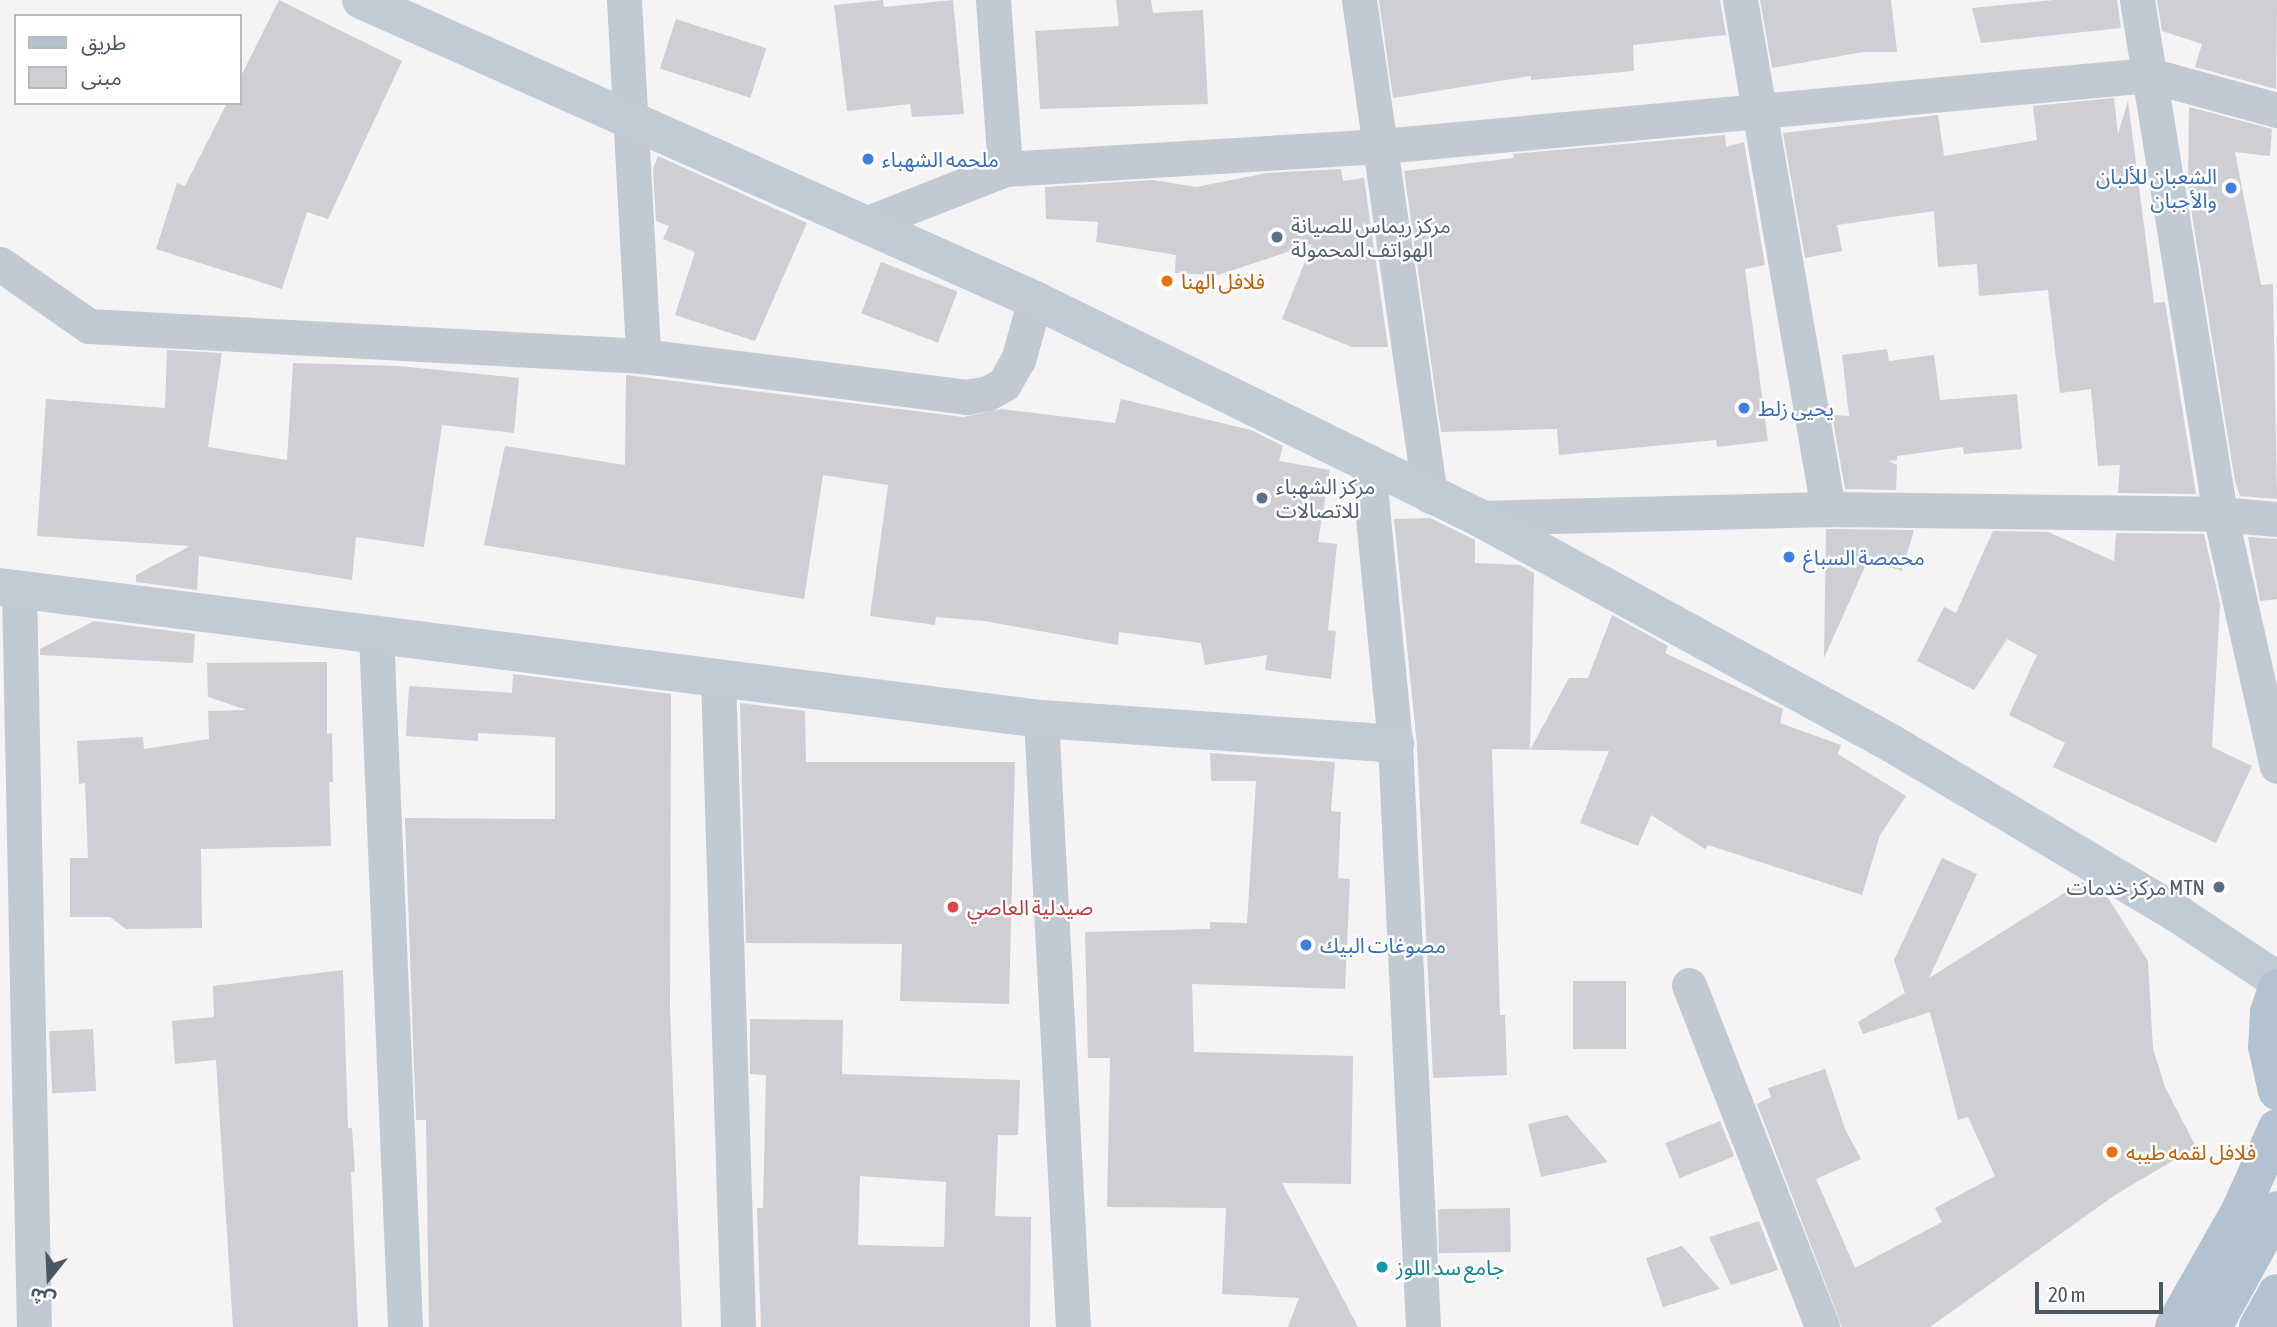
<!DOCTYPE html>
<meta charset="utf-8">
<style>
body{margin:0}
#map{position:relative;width:2277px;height:1327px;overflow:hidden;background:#f5f3f3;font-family:"Asap Condensed","Noto Sans Arabic",sans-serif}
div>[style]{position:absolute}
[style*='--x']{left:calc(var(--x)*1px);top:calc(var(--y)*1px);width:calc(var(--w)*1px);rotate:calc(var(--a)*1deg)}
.building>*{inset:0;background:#cdcfd5;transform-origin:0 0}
.street>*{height:35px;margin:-17.5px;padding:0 17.5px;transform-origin:17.5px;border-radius:17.5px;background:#c1cad2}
.secondary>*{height:38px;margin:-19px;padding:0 19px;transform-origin:19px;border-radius:19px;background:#c1cbd6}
.primary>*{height:38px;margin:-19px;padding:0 19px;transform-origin:19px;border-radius:19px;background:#b3c2d1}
.dots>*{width:19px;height:19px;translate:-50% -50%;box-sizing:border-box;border:4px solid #fff;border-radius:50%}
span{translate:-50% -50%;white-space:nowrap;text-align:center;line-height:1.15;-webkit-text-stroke:5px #fff;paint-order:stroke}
.shop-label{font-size:21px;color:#366cbe}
.left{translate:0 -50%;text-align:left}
.right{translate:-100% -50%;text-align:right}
.service-label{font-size:21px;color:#4e5e75}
.food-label{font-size:21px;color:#c56008}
.health-label{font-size:21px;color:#be3a42}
.culture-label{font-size:21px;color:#0d838f}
.legend{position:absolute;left:14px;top:14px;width:228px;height:91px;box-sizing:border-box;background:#fff;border:2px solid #b7bbc0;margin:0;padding:9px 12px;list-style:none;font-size:21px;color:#4a5661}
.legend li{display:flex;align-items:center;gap:14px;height:35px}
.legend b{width:35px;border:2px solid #b7bbc0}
.north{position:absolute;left:14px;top:1243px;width:70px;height:70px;-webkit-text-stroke:5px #fff;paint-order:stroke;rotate:198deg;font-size:19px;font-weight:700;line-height:28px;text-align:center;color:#4a5661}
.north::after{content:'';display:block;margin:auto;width:24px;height:32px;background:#4a5661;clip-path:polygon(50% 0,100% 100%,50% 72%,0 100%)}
.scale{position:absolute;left:2035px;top:1282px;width:128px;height:32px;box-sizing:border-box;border:4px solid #4a5661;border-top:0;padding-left:9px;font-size:21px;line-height:24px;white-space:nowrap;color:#4a5661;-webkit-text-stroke:5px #fff;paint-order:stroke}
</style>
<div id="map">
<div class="building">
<div style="clip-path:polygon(279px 0,402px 61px,328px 219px,307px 212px,282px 289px,156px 249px,177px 183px,185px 186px,227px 103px,240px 103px,240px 78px)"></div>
<div style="clip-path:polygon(883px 0,884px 7px,953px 0,964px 114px,912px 117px,910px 104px,847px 111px,834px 5px)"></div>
<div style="clip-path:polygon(1116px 0,1151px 0,1153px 13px,1203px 10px,1208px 104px,1040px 109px,1035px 31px,1119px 26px)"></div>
<div style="clip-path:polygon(1379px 0,1720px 0,1726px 35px,1633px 45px,1634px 71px,1531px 80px,1531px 76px,1393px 98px)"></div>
<div style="clip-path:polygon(1760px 0,1891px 0,1897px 52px,1863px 52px,1772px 68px)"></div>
<div style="clip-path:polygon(2054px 0,2117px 0,2121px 28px,1981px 43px,1972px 8px)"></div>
<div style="clip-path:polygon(2157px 0,2277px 0,2276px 89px,2195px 67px,2202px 44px,2162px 31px)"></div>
<div style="left:676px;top:19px;width:95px;height:52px;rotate:18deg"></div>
<div style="clip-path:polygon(2114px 98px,2118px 134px,2128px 101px,2154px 303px,2165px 302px,2196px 494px,2118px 493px,2120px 465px,2098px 466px,2091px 389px,2060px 393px,2048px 290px,1979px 296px,1977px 264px,1938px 267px,1934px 211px,1837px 225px,1842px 251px,1805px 258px,1783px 133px,1938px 115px,1944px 156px,2037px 140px,2033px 106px)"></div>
<div style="clip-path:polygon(2189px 107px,2272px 129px,2270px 156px,2235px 152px,2261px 285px,2273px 284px,2277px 499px,2240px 496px,2235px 481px,2188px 190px)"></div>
<div style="clip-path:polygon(1725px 135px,1726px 147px,1744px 142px,1765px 265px,1745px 269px,1768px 441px,1717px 447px,1716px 440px,1559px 455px,1557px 429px,1441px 432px,1404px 171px,1514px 158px,1513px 154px)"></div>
<div style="clip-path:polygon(658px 156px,807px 223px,755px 341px,675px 315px,695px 252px,663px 239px,669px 226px,656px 221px,653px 169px)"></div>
<div style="clip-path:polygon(1341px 169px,1343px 181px,1364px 178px,1388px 347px,1352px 347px,1282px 319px,1312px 244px,1218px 275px,1175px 273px,1176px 255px,1096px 242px,1098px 222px,1046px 219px,1045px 187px,1153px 180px,1196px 187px,1267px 173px)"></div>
<div style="left:881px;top:262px;width:82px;height:55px;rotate:21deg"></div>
<div style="clip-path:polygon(1887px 349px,1889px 361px,1934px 355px,1940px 400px,2017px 394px,2022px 449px,1964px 454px,1963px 447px,1897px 456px,1897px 460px,1888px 461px,1897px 465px,1896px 490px,1845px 489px,1832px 415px,1849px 416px,1842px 355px)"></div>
<div style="clip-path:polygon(167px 350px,222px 353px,208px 447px,287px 460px,293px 363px,398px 366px,519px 378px,514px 433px,442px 425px,424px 547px,356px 537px,352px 580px,199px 556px,197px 590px,136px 582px,136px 575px,190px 546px,37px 536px,46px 399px,165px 408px)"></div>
<div style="clip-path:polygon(626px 375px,963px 417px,1001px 409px,1115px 423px,1121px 399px,1251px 430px,1283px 446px,1279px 461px,1330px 470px,1318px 542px,1337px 544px,1328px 630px,1336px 631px,1331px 679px,1265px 670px,1267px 655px,1205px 665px,1201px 643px,1119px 632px,1118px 645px,984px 621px,936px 617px,935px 625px,870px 616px,888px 485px,823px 475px,804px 599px,484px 545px,505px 446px,625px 465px)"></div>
<div style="clip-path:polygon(1430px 518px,1475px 540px,1475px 563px,1520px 565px,1534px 573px,1530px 750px,1569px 678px,1588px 678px,1612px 615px,1668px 646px,1665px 653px,1783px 709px,1780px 723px,1841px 745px,1838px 754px,1906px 796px,1880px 835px,1862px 895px,1708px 845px,1705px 849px,1651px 815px,1638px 846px,1580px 823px,1609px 751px,1492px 749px,1500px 1015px,1505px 1015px,1507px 1075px,1433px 1078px,1417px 745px,1394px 519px)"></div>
<div style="clip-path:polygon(1826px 529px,1914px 530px,1902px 571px,1868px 560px,1824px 658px)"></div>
<div style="clip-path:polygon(1993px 531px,2048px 532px,2114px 561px,2116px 533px,2204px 534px,2220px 604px,2212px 747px,2252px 766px,2216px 843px,2053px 767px,2065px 743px,2009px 715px,2037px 655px,2007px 639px,1974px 690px,1917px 661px,1944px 607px,1956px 613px)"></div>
<div style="clip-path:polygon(2248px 537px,2277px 539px,2277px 599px,2260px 601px)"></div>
<div style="clip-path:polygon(94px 621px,195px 634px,193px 663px,40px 655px,40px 649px)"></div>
<div style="clip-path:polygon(327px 662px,327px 734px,332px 733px,333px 782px,329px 782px,331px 846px,201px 849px,202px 928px,126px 929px,110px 917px,70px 917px,70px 858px,88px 858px,85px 783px,79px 784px,77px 741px,143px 737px,144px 749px,209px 739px,208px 711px,247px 710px,208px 697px,207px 663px)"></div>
<div style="clip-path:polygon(513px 674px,671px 694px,670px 1008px,682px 1327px,429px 1327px,426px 1120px,416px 1120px,405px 818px,555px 819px,555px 737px,478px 733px,478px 741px,406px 736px,409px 686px,512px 693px)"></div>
<div style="clip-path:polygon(740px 703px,805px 711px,806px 762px,1015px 762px,1009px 1004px,900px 1001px,902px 944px,746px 943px)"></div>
<div style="clip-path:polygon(1210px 753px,1335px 762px,1331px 811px,1341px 812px,1338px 878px,1350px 879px,1345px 989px,1192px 984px,1194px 1052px,1353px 1056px,1351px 1184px,1282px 1183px,1358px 1327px,1288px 1327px,1299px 1298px,1222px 1294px,1226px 1208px,1107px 1207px,1110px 1058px,1088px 1058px,1085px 932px,1210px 929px,1210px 922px,1247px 923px,1256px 781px,1211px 781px)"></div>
<div style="clip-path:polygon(1942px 858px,1977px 874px,1929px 978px,2082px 882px,2108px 898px,2148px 961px,2153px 1049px,2165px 1087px,2196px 1147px,2115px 1195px,1930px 1327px,1842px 1327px,1757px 1104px,1771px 1097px,1768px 1088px,1825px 1069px,1845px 1129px,1861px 1159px,1816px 1179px,1855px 1268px,1942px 1222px,1935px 1208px,1995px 1176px,1968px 1117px,1958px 1120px,1930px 1012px,1863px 1034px,1858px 1022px,1905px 993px,1894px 960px)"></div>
<div style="clip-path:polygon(343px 970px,348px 1128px,352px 1128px,355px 1172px,351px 1172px,358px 1327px,233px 1327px,216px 1060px,175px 1064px,172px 1021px,214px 1017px,213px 986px)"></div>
<div style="left:1573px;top:981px;width:53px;height:68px"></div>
<div style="clip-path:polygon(evenodd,750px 1019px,843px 1020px,842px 1074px,1020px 1080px,1018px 1135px,998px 1135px,995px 1216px,1031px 1217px,1030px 1327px,761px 1327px,757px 1208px,763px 1208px,766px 1075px,750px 1074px,750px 1019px,860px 1176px,946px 1182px,944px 1247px,858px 1245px,860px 1176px)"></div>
<div style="left:93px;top:1029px;width:62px;height:44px;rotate:87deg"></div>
<div style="clip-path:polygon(1567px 1115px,1608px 1162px,1541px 1177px,1528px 1124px)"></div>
<div style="left:1720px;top:1121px;width:38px;height:59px;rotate:68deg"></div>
<div style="left:1510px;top:1208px;width:44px;height:72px;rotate:89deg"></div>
<div style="clip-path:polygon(1759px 1221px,1778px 1270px,1731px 1285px,1709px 1237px)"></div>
<div style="clip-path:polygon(1682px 1246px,1720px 1289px,1663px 1307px,1646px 1258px)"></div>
</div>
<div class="street">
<div style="--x:624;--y:0;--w:357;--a:86.9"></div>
<div style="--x:993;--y:0;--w:169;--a:85.9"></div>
<div style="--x:1359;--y:0;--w:501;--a:81.85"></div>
<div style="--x:1740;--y:0;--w:517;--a:80.19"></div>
<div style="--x:2137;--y:0;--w:521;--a:80.83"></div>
<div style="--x:2220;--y:514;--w:258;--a:77.3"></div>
<div style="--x:868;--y:223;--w:147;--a:-21.5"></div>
<div style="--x:1005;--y:169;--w:378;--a:-3.5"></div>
<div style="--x:1382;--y:146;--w:770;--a:-5.29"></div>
<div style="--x:2149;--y:75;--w:133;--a:15.3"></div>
<div style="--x:0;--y:264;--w:108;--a:34.9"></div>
<div style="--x:89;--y:326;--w:555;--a:3.1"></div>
<div style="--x:643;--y:356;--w:326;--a:7.2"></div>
<div style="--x:966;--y:397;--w:22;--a:-10"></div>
<div style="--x:988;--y:393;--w:18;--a:-29"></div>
<div style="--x:1004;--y:384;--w:28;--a:-60"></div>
<div style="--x:1018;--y:360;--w:62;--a:-74.2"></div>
<div style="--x:1368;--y:467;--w:278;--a:84.4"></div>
<div style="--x:1395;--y:744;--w:584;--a:87.25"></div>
<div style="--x:1480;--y:518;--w:348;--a:-1.5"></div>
<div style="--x:1828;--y:509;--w:392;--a:0.7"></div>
<div style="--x:2220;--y:514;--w:57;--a:5"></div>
<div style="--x:19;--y:589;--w:738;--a:88.84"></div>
<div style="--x:376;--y:634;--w:694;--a:87.6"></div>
<div style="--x:718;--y:678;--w:649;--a:88.23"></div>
<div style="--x:1041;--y:719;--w:609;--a:86.99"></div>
<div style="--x:1689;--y:985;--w:367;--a:68.7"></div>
</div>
<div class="secondary">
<div style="--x:361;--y:0;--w:738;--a:23.99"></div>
<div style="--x:1035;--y:300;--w:496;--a:26.1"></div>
<div style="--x:1480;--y:518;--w:469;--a:28.7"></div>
<div style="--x:1891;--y:743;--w:334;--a:30.8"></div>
<div style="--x:2178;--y:914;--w:119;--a:33.7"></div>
<div style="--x:0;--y:587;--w:1049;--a:7.23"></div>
<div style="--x:1041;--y:719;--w:355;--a:4"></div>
</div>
<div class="primary">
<div style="--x:2277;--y:988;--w:26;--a:108"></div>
<div style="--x:2269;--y:1013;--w:33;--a:93"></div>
<div style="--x:2267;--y:1046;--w:46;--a:77.5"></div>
<div style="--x:2174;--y:1327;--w:133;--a:-60.4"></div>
<div style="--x:2240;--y:1211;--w:91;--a:-66"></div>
<div style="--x:2213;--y:1327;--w:133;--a:-61.3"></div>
<div style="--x:2258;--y:1327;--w:39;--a:-61"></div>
</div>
<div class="dots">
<div style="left:868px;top:159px;background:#3f7fe0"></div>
<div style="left:2231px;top:188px;background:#3f7fe0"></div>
<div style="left:1277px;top:237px;background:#5c6f8a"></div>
<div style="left:1167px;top:281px;background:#e8710a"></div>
<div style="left:1744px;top:408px;background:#3f7fe0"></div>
<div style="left:1262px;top:498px;background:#5c6f8a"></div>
<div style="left:1789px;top:557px;background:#3f7fe0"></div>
<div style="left:2219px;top:887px;background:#5c6f8a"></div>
<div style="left:953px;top:907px;background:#e0444e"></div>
<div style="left:1306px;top:945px;background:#3f7fe0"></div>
<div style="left:2112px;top:1152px;background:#e8710a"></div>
<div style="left:1382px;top:1267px;background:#0f9aa8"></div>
</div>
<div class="shop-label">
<span class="left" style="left:882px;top:159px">ملحمه الشهباء</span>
<span class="right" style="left:2217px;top:188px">الشعبان للألبان<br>والأجبان</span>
<span class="left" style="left:1758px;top:408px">يحيى زلط</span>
<span class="left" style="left:1803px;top:557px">محمصة السباغ</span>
<span class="left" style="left:1320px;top:945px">مصوغات البيك</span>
</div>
<div class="service-label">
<span class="left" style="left:1291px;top:237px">مركز ريماس للصيانة<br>الهواتف المحمولة</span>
<span class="left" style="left:1276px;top:498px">مركز الشهباء<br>للاتصالات</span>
<span class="right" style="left:2205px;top:887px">مركز خدمات MTN</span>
</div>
<div class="food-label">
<span class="left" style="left:1181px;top:281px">فلافل الهنا</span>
<span class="left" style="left:2126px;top:1152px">فلافل لقمه طيبه</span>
</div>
<div class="health-label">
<span class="left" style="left:967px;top:907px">صيدلية العاصي</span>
</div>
<div class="culture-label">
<span class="left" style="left:1396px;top:1267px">جامع سد اللوز</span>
</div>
<ul class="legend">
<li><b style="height:9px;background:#b3c2d1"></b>طريق</li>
<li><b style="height:19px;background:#cdcfd5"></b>مبنى</li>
</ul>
<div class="north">ش</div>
<div class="scale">20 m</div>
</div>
